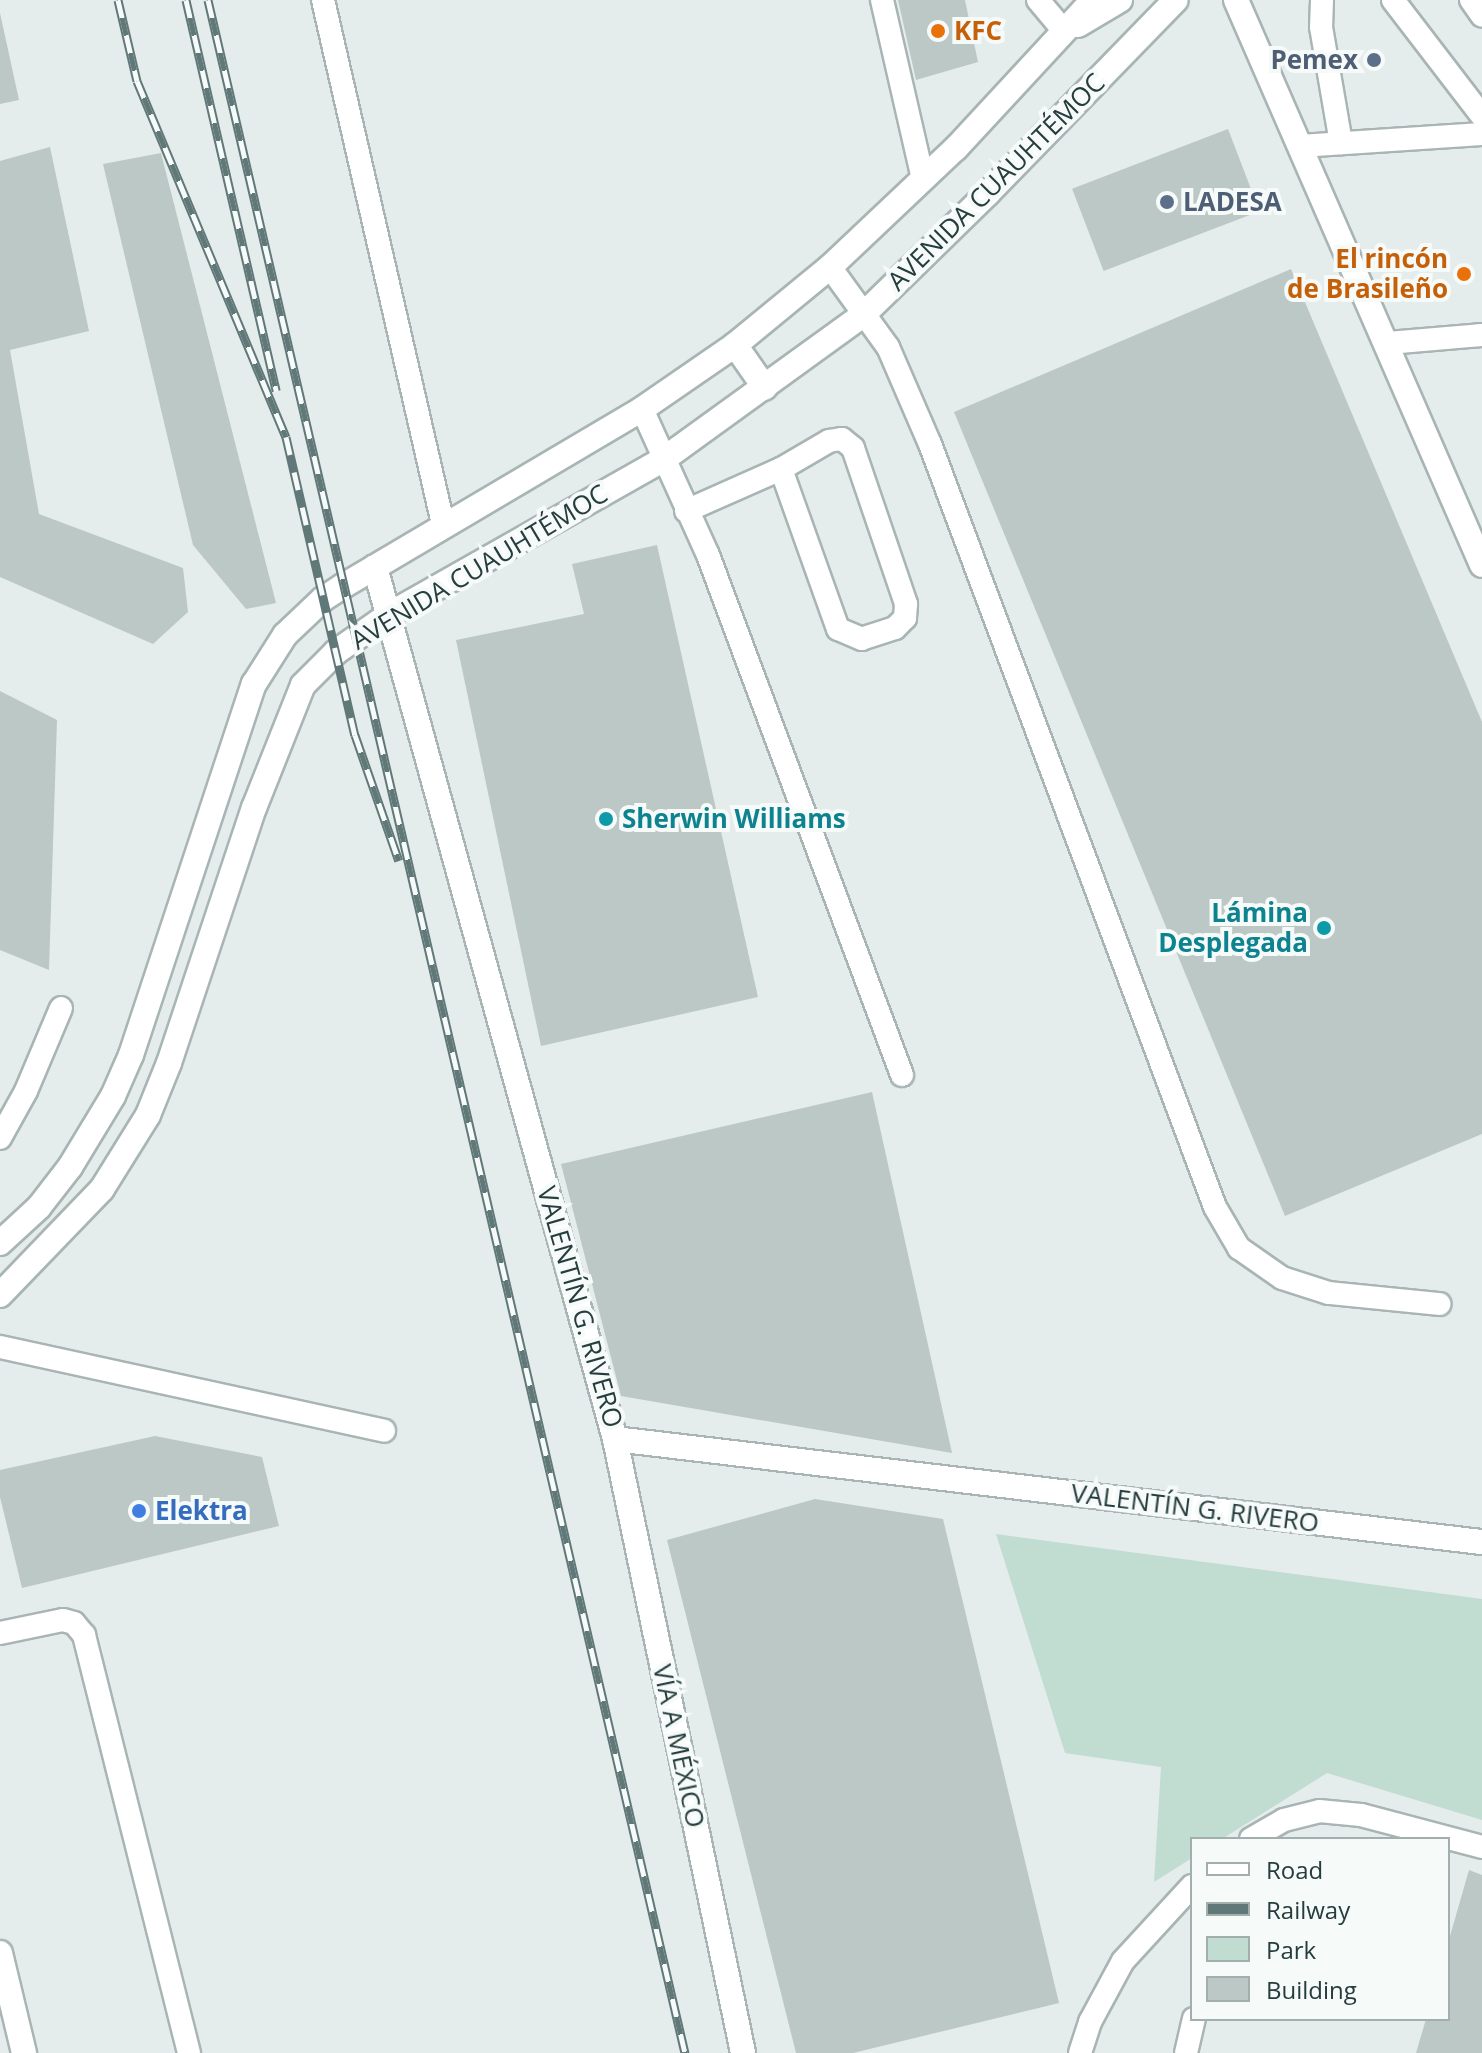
<!DOCTYPE html>
<meta charset="utf-8">
<style>
body{margin:0}
#map{position:relative;width:1482px;height:2053px;overflow:hidden;background:#e5edec;font-family:"Open Sans",sans-serif}
div>[style]{position:absolute}
[style*='--x']{left:calc(var(--x)*1px);top:calc(var(--y)*1px);width:calc(var(--w)*1px);rotate:calc(var(--a)*1deg)}
.green>*{inset:0;background:#c1dcd1}
.building>*{inset:0;background:#bbc8c6;transform-origin:0 0}
.roads{filter:drop-shadow(2px 0 #a8b5b4) drop-shadow(-2px 0 #a8b5b4) drop-shadow(0 2px #a8b5b4) drop-shadow(0 -2px #a8b5b4)}
.service>*{height:22px;margin:-11px;padding:0 11px;transform-origin:11px;border-radius:11px;background:#fff}
.minor>*{height:24px;margin:-12px;padding:0 12px;transform-origin:12px;border-radius:12px;background:#fff}
.secondary>*{height:24px;margin:-12px;padding:0 12px;transform-origin:12px;border-radius:12px;background:#fff}
.rail>*{height:9px;margin-top:-4.5px;transform-origin:0;background:repeating-linear-gradient(90deg,#f6faf9 0 18px,#617879 0 36px);box-sizing:border-box;border-block:2px solid #617879}
.dots>*{width:22px;height:22px;translate:-50% -50%;box-sizing:border-box;border:4px solid #f6faf9;border-radius:50%}
span{translate:-50% -50%;white-space:nowrap;text-align:center;line-height:1.15;-webkit-text-stroke:8px #f6faf9;paint-order:stroke}
.food-label{font-size:26px;color:#c56008;font-weight:700}
.left{translate:0 -50%;text-align:left}
.right{translate:-100% -50%;text-align:right}
.service-label{font-size:26px;color:#4e5e75;font-weight:700}
.street-label{font-size:26px;color:#263d3e}
.culture-label{font-size:26px;color:#0d838f;font-weight:700}
.shop-label{font-size:26px;color:#366cbe;font-weight:700}
.legend{position:absolute;left:1190px;top:1837px;width:260px;height:184px;box-sizing:border-box;background:#f6faf9;border:2px solid #a3aeae;margin:0;padding:10px 14px;list-style:none;font-size:24px;color:#263d3e}
.legend li{display:flex;align-items:center;gap:16px;height:40px}
.legend b{width:40px;border:2px solid #a3aeae}
</style>
<div id="map">
<div class="green">
<div style="clip-path:polygon(996px 1534px,1482px 1599px,1482px 1820px,1327px 1773px,1222px 1839px,1192px 1839px,1192px 1858px,1154px 1882px,1161px 1767px,1065px 1753px)"></div>
</div>
<div class="building">
<div style="clip-path:polygon(898px 0,965px 0,978px 62px,916px 80px)"></div>
<div style="clip-path:polygon(0 13px,19px 100px,0 104px)"></div>
<div style="left:1228px;top:129px;width:88px;height:167px;rotate:69deg"></div>
<div style="clip-path:polygon(50px 147px,89px 331px,10px 350px,39px 514px,183px 568px,188px 612px,153px 644px,0 577px,0 161px)"></div>
<div style="clip-path:polygon(161px 153px,276px 603px,246px 609px,193px 545px,103px 164px)"></div>
<div style="clip-path:polygon(1291px 269px,1482px 722px,1482px 1134px,1285px 1216px,954px 412px)"></div>
<div style="clip-path:polygon(657px 545px,758px 997px,541px 1046px,456px 640px,584px 614px,572px 564px)"></div>
<div style="clip-path:polygon(0 691px,57px 720px,49px 970px,0 950px)"></div>
<div style="clip-path:polygon(872px 1092px,952px 1453px,621px 1396px,561px 1164px)"></div>
<div style="clip-path:polygon(155px 1436px,262px 1457px,279px 1526px,22px 1588px,0 1497px,0 1470px)"></div>
<div style="clip-path:polygon(815px 1499px,943px 1519px,1059px 2003px,853px 2053px,796px 2053px,667px 1540px)"></div>
<div style="clip-path:polygon(1469px 1870px,1482px 1875px,1482px 2053px,1416px 2053px,1426px 2019px,1448px 2019px,1448px 1943px)"></div>
</div>
<div class="roads">
<div class="service">
<div style="--x:323;--y:0;--w:538;--a:77.1"></div>
<div style="--x:882;--y:0;--w:184;--a:77.1"></div>
<div style="--x:1038;--y:0;--w:40;--a:50"></div>
<div style="--x:1322;--y:0;--w:27;--a:92"></div>
<div style="--x:1321;--y:27;--w:118;--a:80.2"></div>
<div style="--x:1393;--y:0;--w:146;--a:52.5"></div>
<div style="--x:1471;--y:0;--w:19;--a:55"></div>
<div style="--x:1300;--y:146;--w:182;--a:-3.8"></div>
<div style="--x:830;--y:267;--w:99;--a:54.1"></div>
<div style="--x:888;--y:347;--w:106;--a:66.6"></div>
<div style="--x:930;--y:444;--w:814;--a:69.52"></div>
<div style="--x:1215;--y:1207;--w:48;--a:59.7"></div>
<div style="--x:1239;--y:1248;--w:52;--a:34.9"></div>
<div style="--x:1282;--y:1278;--w:49;--a:17.7"></div>
<div style="--x:1329;--y:1293;--w:111;--a:5.7"></div>
<div style="--x:1388;--y:343;--w:94;--a:-4.9"></div>
<div style="--x:642;--y:409;--w:160;--a:65.7"></div>
<div style="--x:708;--y:555;--w:555;--a:69.54"></div>
<div style="--x:686;--y:511;--w:104;--a:-23.9"></div>
<div style="--x:781;--y:469;--w:56;--a:-30.3"></div>
<div style="--x:829;--y:441;--w:13;--a:-9"></div>
<div style="--x:842;--y:439;--w:14;--a:39"></div>
<div style="--x:853;--y:448;--w:165;--a:71.2"></div>
<div style="--x:906;--y:604;--w:14;--a:94"></div>
<div style="--x:905;--y:618;--w:14;--a:135"></div>
<div style="--x:895;--y:628;--w:35;--a:162"></div>
<div style="--x:862;--y:639;--w:26;--a:-157"></div>
<div style="--x:838;--y:629;--w:170;--a:-109.6"></div>
<div style="--x:0;--y:1138;--w:54;--a:-61"></div>
<div style="--x:26;--y:1091;--w:90;--a:-67.1"></div>
<div style="--x:0;--y:1347;--w:393;--a:12.3"></div>
<div style="--x:0;--y:1633;--w:64;--a:-11.7"></div>
<div style="--x:63;--y:1620;--w:11;--a:15"></div>
<div style="--x:74;--y:1623;--w:16;--a:50"></div>
<div style="--x:84;--y:1635;--w:431;--a:75.9"></div>
<div style="--x:1251;--y:1839;--w:38;--a:-30"></div>
<div style="--x:1284;--y:1820;--w:36;--a:-14"></div>
<div style="--x:1319;--y:1811;--w:42;--a:5.4"></div>
<div style="--x:1361;--y:1815;--w:125;--a:14.8"></div>
<div style="--x:1080;--y:2053;--w:33;--a:-72"></div>
<div style="--x:1090;--y:2022;--w:69;--a:-61.6"></div>
<div style="--x:1123;--y:1961;--w:102;--a:-47.4"></div>
<div style="--x:1186;--y:2053;--w:35;--a:-77"></div>
</div>
<div class="minor">
<div style="--x:1236;--y:0;--w:616;--a:66.47"></div>
<div style="--x:375;--y:567;--w:904;--a:74.61"></div>
<div style="--x:615;--y:1439;--w:627;--a:78.22"></div>
<div style="--x:615;--y:1439;--w:873;--a:6.78"></div>
</div>
<div class="secondary">
<div style="--x:1078;--y:25;--w:49;--a:-30.8"></div>
<div style="--x:735;--y:345;--w:52;--a:55.1"></div>
<div style="--x:0;--y:1243;--w:53;--a:-42.7"></div>
<div style="--x:39;--y:1207;--w:51;--a:-52.2"></div>
<div style="--x:70;--y:1167;--w:83;--a:-58.8"></div>
<div style="--x:113;--y:1096;--w:45;--a:-66.3"></div>
<div style="--x:131;--y:1055;--w:391;--a:-71.7"></div>
<div style="--x:254;--y:684;--w:58;--a:-57.7"></div>
<div style="--x:285;--y:635;--w:52;--a:-43.5"></div>
<div style="--x:323;--y:599;--w:24;--a:-33"></div>
<div style="--x:343;--y:586;--w:347;--a:-30.6"></div>
<div style="--x:642;--y:409;--w:113;--a:-34.5"></div>
<div style="--x:735;--y:345;--w:123;--a:-39.4"></div>
<div style="--x:830;--y:267;--w:173;--a:-43.4"></div>
<div style="--x:956;--y:148;--w:202;--a:-47.2"></div>
<div style="--x:0;--y:1295;--w:147;--a:-46.1"></div>
<div style="--x:102;--y:1189;--w:87;--a:-58.1"></div>
<div style="--x:148;--y:1115;--w:56;--a:-68"></div>
<div style="--x:169;--y:1063;--w:269;--a:-71.6"></div>
<div style="--x:254;--y:808;--w:132;--a:-68.3"></div>
<div style="--x:303;--y:685;--w:47;--a:-45"></div>
<div style="--x:336;--y:652;--w:66;--a:-35.1"></div>
<div style="--x:390;--y:614;--w:315;--a:-29.5"></div>
<div style="--x:664;--y:459;--w:247;--a:-35.9"></div>
<div style="--x:864;--y:314;--w:173;--a:-44.3"></div>
<div style="--x:988;--y:193;--w:269;--a:-45.8"></div>
<div style="--x:0;--y:1953;--w:103;--a:76.5"></div>
</div>
</div>
<div class="rail">
<div style="--x:118;--y:0;--w:83;--a:76.8"></div>
<div style="--x:137;--y:81;--w:386;--a:67.3"></div>
<div style="--x:286;--y:437;--w:306;--a:77"></div>
<div style="--x:355;--y:735;--w:133;--a:70.8"></div>
<div style="--x:186;--y:0;--w:401;--a:77"></div>
<div style="--x:208;--y:0;--w:2108;--a:76.92"></div>
</div>
<div class="dots">
<div style="left:938px;top:31px;background:#e8710a"></div>
<div style="left:1374px;top:60px;background:#5c6f8a"></div>
<div style="left:1167px;top:202px;background:#5c6f8a"></div>
<div style="left:1464px;top:274px;background:#e8710a"></div>
<div style="left:606px;top:819px;background:#0f9aa8"></div>
<div style="left:1324px;top:928px;background:#0f9aa8"></div>
<div style="left:139px;top:1511px;background:#3f7fe0"></div>
</div>
<div class="food-label">
<span class="left" style="left:954px;top:31px">KFC</span>
<span class="right" style="left:1448px;top:274px">El rincón<br>de Brasileño</span>
</div>
<div class="service-label">
<span class="right" style="left:1358px;top:60px">Pemex</span>
<span class="left" style="left:1183px;top:202px">LADESA</span>
</div>
<div class="street-label">
<span style="left:996px;top:182px;rotate:-45deg">AVENIDA CUAUHTÉMOC</span>
<span style="left:479px;top:567px;rotate:-31deg">AVENIDA CUAUHTÉMOC</span>
<span style="left:580px;top:1307px;rotate:74deg">VALENTÍN G. RIVERO</span>
<span style="left:1195px;top:1508px;rotate:7deg">VALENTÍN G. RIVERO</span>
<span style="left:679px;top:1746px;rotate:78deg">VÍA A MÉXICO</span>
</div>
<div class="culture-label">
<span class="left" style="left:622px;top:819px">Sherwin Williams</span>
<span class="right" style="left:1308px;top:928px">Lámina<br>Desplegada</span>
</div>
<div class="shop-label">
<span class="left" style="left:155px;top:1511px">Elektra</span>
</div>
<ul class="legend">
<li><b style="height:10px;background:#fff"></b>Road</li>
<li><b style="height:10px;background:#617879"></b>Railway</li>
<li><b style="height:22px;background:#c1dcd1"></b>Park</li>
<li><b style="height:22px;background:#bbc8c6"></b>Building</li>
</ul>
</div>
